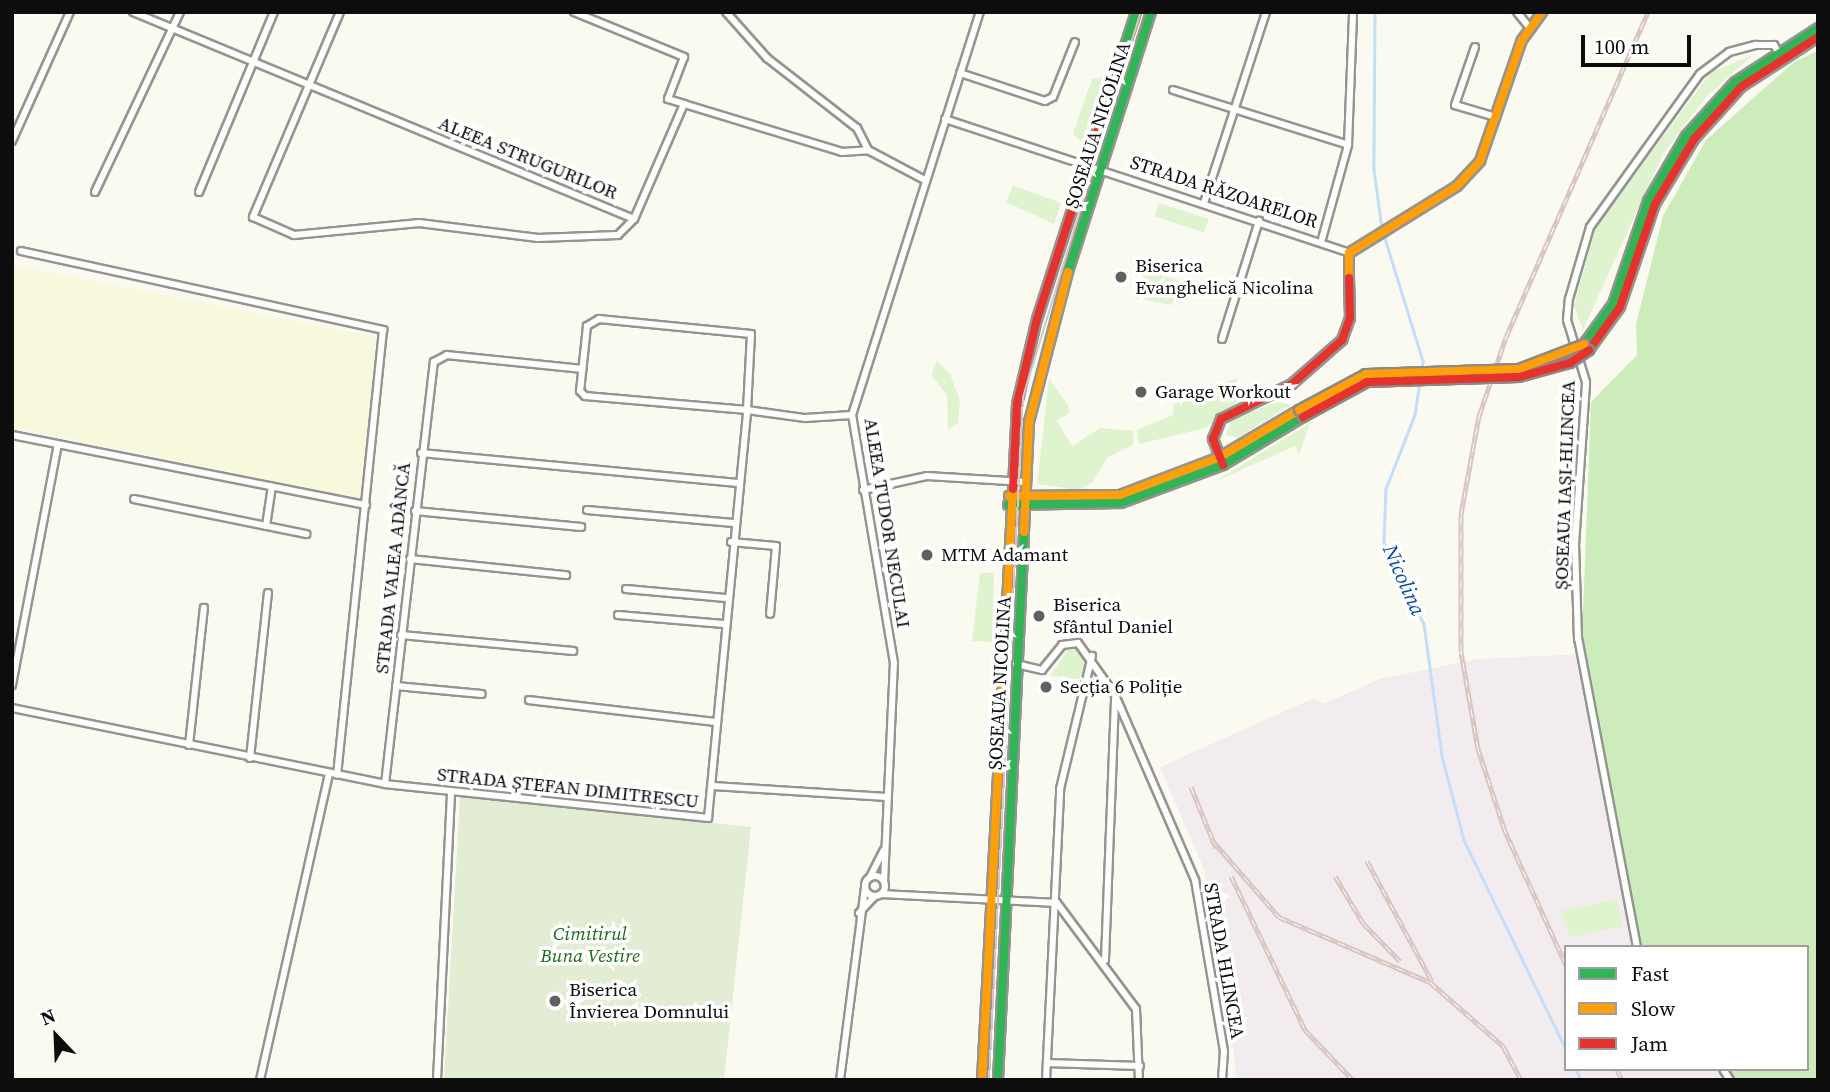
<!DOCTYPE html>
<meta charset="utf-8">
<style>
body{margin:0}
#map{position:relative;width:1830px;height:1092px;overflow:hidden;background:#fbfaf1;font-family:"Source Serif 4",serif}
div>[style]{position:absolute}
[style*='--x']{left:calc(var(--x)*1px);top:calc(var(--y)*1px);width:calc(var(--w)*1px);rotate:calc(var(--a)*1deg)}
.industrial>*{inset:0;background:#f3ecee}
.farmland>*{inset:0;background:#f8f9dc}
.green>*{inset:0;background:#dff3ce;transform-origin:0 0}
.forest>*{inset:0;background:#cdecbc}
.cemetery>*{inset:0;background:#e3edd4}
.stream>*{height:2.5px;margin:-1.25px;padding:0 1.25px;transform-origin:1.25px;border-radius:1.25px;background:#c4def9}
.roads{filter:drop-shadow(2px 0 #949490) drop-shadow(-2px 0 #949490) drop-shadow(0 2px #949490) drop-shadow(0 -2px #949490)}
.street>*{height:6px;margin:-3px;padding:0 3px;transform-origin:3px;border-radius:3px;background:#fefefd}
.street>.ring{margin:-3px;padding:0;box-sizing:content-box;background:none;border:6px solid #fefefd;border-radius:50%}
.fast>*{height:8px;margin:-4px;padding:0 4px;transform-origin:4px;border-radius:4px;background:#30b455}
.slow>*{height:8px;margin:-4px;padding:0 4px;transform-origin:4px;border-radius:4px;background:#ff9f0a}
.jam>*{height:8px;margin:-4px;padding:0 4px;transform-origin:4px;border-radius:4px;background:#e5322d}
.tram>*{height:2px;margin:-1px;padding:0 1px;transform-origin:1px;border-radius:1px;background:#d9c5c1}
.rail>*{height:5px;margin-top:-2.5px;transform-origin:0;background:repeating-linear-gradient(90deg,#fff 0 8px,#d9c5c1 0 16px);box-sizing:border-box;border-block:2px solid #d9c5c1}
.bridges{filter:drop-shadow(2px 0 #8b8a86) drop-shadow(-2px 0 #8b8a86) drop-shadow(0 2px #8b8a86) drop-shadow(0 -2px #8b8a86)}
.slow-bridge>*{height:8px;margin:-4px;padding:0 4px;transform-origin:4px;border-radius:4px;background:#ff9f0a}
.jam-bridge>*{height:8px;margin:-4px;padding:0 4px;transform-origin:4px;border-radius:4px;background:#e5322d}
.dots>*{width:19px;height:19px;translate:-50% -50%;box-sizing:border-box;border:4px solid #fff;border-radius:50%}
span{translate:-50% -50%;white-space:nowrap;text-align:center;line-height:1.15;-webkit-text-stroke:7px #fff;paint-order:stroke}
.street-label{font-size:19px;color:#0d0d0d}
.poi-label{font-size:19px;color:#0d0d0d}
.left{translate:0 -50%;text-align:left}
.park-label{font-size:19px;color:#1b6b17;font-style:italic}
.water-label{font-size:21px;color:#0a4cab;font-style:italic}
.frame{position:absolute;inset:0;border:14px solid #0d0d0d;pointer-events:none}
.legend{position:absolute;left:1564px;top:945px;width:245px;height:126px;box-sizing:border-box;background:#fff;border:2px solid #9e9e9e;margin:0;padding:9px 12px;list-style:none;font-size:21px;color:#0d0d0d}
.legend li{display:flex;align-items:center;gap:14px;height:35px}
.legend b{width:35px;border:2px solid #9e9e9e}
.north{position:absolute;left:21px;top:1001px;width:70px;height:70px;-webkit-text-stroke:5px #fff;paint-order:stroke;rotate:337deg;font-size:19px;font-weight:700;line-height:28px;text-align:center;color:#0d0d0d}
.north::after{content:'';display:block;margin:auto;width:24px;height:32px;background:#0d0d0d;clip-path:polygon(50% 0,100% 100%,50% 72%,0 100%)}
.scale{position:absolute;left:1581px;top:35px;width:110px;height:32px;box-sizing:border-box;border:4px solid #0d0d0d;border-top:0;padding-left:9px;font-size:21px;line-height:24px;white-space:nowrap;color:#0d0d0d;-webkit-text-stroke:5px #fff;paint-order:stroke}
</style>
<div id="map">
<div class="industrial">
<div style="clip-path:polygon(1583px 654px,1639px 947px,1566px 947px,1566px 1069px,1726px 1069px,1733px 1080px,1237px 1080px,1216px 917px,1203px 867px,1160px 767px,1314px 698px,1323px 704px,1380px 679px,1477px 659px)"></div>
</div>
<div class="farmland">
<div style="clip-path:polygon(12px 265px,376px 337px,363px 499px,12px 427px)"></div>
</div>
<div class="green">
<div style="clip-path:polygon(1753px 55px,1706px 97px,1663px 154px,1583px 330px,1574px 306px,1595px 229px,1711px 72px)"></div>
<div style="clip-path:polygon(1104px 77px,1084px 139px,1081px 141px,1073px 134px,1092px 79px)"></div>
<div style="clip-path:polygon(1013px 185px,1061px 203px,1054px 224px,1006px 202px)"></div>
<div style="left:1159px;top:203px;width:52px;height:14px;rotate:18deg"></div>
<div style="clip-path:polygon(1142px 269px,1180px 281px,1172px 305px,1134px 298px)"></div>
<div style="clip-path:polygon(937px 361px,950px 374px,960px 401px,958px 423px,948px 430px,947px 395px,931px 375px)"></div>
<div style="clip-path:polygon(1236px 378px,1242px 398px,1206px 428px,1139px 444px,1137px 430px,1173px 415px,1174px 404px)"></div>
<div style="clip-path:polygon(1049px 379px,1068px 405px,1069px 413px,1057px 421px,1072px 446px,1100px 428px,1134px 431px,1133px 445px,1107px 458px,1093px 482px,1079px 490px,1037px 484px)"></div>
<div style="clip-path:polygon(1278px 402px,1291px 405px,1238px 438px,1226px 435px,1232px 419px)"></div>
<div style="clip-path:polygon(1310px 423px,1299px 455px,1295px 446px,1214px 482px)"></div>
<div style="clip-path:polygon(980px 573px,994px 573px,992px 642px,972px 641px)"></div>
<div style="clip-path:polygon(1069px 648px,1081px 650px,1087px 664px,1081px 679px,1050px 676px)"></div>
<div style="clip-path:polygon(1618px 899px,1622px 926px,1571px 937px,1559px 912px)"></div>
</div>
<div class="forest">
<div style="clip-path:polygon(1818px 51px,1818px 1080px,1733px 1080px,1726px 1069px,1807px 1069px,1807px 947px,1639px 947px,1635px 941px,1582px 639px,1591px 402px,1637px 355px,1636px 324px,1663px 216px,1706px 140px,1794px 62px)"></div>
</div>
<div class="cemetery">
<div style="clip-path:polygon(460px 796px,751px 827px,724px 1080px,444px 1080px)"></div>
</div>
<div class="stream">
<div style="--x:1375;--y:12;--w:157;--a:90.4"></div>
<div style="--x:1374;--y:169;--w:61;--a:82.4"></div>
<div style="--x:1384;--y:235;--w:132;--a:72.8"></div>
<div style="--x:1423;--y:361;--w:55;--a:98.4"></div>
<div style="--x:1415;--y:415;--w:79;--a:111.4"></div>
<div style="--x:1386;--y:489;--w:53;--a:92.2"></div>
<div style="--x:1384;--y:542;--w:91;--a:64"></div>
<div style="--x:1424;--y:624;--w:133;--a:82.2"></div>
<div style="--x:1442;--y:756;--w:87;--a:75.3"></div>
<div style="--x:1464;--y:840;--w:233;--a:64"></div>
<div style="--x:1576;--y:1069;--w:12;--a:66"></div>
</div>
<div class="roads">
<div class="street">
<div style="--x:133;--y:12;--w:542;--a:22.45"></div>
<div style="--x:634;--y:219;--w:125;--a:-66.5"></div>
<div style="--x:684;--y:104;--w:165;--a:16.9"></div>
<div style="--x:842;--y:152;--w:26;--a:-4"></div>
<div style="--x:868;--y:150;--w:64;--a:27.8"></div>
<div style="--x:340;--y:12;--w:223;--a:113"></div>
<div style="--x:253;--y:217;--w:45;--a:23.7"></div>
<div style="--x:294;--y:235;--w:126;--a:-5.5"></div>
<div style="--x:419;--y:223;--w:120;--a:7.2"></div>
<div style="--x:538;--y:238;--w:80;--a:-2.1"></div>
<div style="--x:618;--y:235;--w:23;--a:-45"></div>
<div style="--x:574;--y:12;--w:119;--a:22.2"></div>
<div style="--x:684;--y:57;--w:45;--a:110.9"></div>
<div style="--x:668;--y:99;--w:17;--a:17"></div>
<div style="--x:726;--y:12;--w:62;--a:48.3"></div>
<div style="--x:767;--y:58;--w:114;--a:37.9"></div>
<div style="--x:857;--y:128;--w:25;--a:63"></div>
<div style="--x:1517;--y:12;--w:19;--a:51"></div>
<div style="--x:1475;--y:47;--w:61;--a:109"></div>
<div style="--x:1455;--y:105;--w:43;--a:16.3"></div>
<div style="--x:960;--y:73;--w:89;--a:18.2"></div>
<div style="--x:1045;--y:101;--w:9;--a:-27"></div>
<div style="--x:1053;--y:97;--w:59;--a:-68.2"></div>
<div style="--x:1173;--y:90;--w:183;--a:17.4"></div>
<div style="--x:945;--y:119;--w:426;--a:18.3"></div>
<div style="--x:12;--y:141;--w:141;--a:-65.8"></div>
<div style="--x:95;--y:192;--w:199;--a:-64.7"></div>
<div style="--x:199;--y:192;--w:195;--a:-67.4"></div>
<div style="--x:1204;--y:203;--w:201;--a:-72"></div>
<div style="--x:1322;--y:239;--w:98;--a:-74.5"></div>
<div style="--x:1348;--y:145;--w:133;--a:-87.8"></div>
<div style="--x:21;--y:251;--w:371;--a:12.3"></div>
<div style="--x:383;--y:330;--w:447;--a:95.9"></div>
<div style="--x:1222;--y:339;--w:124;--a:-72.6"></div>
<div style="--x:12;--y:435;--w:361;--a:11.2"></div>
<div style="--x:421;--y:453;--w:318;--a:5.4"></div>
<div style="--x:863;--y:490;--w:66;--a:-12.3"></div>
<div style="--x:927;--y:476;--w:98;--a:3.5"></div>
<div style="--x:134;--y:499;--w:176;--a:11.5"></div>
<div style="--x:587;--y:510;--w:147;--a:5.1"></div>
<div style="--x:415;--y:511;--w:167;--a:5.5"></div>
<div style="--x:266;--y:526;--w:40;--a:-81.5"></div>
<div style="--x:731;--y:542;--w:45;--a:5.1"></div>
<div style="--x:776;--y:546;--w:68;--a:95"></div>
<div style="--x:410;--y:559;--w:157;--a:5.9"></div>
<div style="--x:626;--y:589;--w:100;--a:5.1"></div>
<div style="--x:618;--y:615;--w:106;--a:4.9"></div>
<div style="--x:401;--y:635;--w:173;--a:5.3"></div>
<div style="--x:1016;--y:664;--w:27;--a:13"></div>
<div style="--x:1042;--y:670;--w:32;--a:-51"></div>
<div style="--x:1062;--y:645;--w:16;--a:-7"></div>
<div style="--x:1078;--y:643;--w:64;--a:54.6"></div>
<div style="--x:1115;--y:695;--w:202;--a:66.6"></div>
<div style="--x:1195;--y:880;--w:173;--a:80.4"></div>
<div style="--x:1224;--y:1051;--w:29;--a:94"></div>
<div style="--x:12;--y:685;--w:245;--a:-79.2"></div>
<div style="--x:396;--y:686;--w:86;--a:5.3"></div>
<div style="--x:529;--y:700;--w:189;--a:6.7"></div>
<div style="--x:12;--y:708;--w:381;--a:11.5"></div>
<div style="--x:385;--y:784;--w:325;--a:6"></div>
<div style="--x:708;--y:818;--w:410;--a:-84.5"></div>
<div style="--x:747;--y:410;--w:76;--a:-87"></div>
<div style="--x:751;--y:334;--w:153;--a:-174.4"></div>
<div style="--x:599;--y:319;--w:14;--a:150"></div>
<div style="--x:587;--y:326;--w:65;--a:96.1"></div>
<div style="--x:580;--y:391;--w:7;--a:45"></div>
<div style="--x:585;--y:396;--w:163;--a:4.9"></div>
<div style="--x:747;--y:410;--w:59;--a:7.9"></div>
<div style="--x:805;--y:418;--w:47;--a:-3.7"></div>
<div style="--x:189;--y:745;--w:138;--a:-83.8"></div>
<div style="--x:250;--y:758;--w:166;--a:-83.8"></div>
<div style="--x:385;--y:784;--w:425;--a:-83.4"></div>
<div style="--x:434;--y:362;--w:15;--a:-28"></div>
<div style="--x:447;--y:355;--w:136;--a:5.9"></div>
<div style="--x:712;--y:786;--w:176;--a:3.6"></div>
<div class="ring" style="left:865px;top:876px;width:14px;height:14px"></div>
<div style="--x:870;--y:877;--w:30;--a:-63"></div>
<div style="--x:884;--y:882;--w:219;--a:-87.4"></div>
<div style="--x:894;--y:663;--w:252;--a:-99.6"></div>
<div style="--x:852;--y:415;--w:423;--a:-72.4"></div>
<div style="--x:881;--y:894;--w:176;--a:2.9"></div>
<div style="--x:1057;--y:903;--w:132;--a:53.3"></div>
<div style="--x:1136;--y:1009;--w:71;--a:87.6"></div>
<div style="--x:859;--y:913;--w:23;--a:-47"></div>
<div style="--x:1637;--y:947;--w:314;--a:-100.8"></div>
<div style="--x:1578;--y:639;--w:94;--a:-91.8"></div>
<div style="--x:1575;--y:545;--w:163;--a:-86.1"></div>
<div style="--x:1586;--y:382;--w:65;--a:-107"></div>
<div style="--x:1567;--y:320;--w:21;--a:-85"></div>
<div style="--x:1569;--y:299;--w:75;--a:-73.7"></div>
<div style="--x:1590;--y:227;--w:188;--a:-54.3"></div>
<div style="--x:1700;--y:74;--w:36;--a:-37"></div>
<div style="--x:1729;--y:52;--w:28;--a:-15"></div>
<div style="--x:1756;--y:45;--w:18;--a:0"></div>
<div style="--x:1774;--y:45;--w:12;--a:59"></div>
<div style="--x:1105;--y:960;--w:261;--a:-87.8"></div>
<div style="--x:1047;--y:1063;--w:93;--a:1.8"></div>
<div style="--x:1723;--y:1069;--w:13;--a:58"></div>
<div style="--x:260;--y:1080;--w:313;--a:-77.3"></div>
<div style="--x:437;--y:1080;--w:288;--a:-87.2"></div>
<div style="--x:840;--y:1080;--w:195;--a:-82.6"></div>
<div style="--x:1046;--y:1080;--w:291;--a:-87.2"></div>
<div style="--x:1060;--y:789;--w:137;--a:-76.5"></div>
</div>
<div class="fast">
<div style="--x:1105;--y:107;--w:100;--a:-71.9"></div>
<div style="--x:1068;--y:272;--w:273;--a:-72.3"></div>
<div style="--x:1584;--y:344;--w:49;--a:-54.1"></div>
<div style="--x:1613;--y:304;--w:109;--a:-71.2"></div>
<div style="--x:1648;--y:201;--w:75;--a:-59.7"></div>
<div style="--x:1686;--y:136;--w:73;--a:-47.8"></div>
<div style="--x:1735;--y:82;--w:99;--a:-33"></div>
<div style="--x:1008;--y:505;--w:113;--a:-1"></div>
<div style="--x:1121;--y:503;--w:109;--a:-20.4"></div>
<div style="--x:1223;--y:465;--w:93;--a:-31"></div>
<div style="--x:998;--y:1080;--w:549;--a:-87.28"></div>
</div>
<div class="slow">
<div style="--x:1349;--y:278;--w:25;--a:-90"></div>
<div style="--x:1349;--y:253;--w:127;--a:-31.8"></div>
<div style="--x:1457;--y:186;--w:34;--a:-47"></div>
<div style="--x:1480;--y:161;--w:128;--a:-70.9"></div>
<div style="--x:1522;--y:40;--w:34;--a:-54"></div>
<div style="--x:1009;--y:496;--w:111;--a:-0.5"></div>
<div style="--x:1120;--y:495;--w:107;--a:-20.8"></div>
<div style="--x:1220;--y:457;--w:92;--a:-30.7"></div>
<div style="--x:1024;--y:532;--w:110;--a:-87.4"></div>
<div style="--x:1029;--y:422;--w:155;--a:-75.4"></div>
<div style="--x:982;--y:1080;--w:592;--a:-87"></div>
</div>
<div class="jam">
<div style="--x:1589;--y:350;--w:53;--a:-54.2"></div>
<div style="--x:1620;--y:307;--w:109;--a:-71.2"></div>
<div style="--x:1655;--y:204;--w:76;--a:-59"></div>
<div style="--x:1694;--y:139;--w:70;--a:-47.9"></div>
<div style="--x:1741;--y:87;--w:92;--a:-33"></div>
<div style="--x:1223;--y:465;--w:28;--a:-111"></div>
<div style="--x:1213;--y:439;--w:22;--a:-68"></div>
<div style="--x:1221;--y:419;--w:79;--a:-26.2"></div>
<div style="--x:1292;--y:384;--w:67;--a:-41.3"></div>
<div style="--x:1342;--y:340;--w:23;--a:-70"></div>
<div style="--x:1350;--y:318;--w:40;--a:-91.4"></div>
<div style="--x:1013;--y:489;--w:85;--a:-87.3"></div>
<div style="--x:1017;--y:404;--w:87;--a:-76.8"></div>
<div style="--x:1037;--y:319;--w:223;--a:-72.2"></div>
</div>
</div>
<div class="tram">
<div style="--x:989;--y:1080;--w:684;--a:-87.15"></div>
<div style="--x:1023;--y:397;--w:403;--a:-73"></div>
</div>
<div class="rail">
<div style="--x:1191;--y:787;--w:66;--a:67.7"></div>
<div style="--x:1212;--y:840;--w:102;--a:49"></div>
<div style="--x:1279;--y:917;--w:164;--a:23.3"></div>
<div style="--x:1430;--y:982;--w:97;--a:41.2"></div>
<div style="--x:1503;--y:1046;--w:38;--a:62"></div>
<div style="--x:1367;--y:861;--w:136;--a:61.6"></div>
<div style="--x:1231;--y:876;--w:171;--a:64.3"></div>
<div style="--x:1305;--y:1030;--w:69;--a:46.2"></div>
<div style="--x:1335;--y:876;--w:55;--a:59.2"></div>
<div style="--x:1363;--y:923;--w:53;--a:45.8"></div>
<div style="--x:1566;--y:965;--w:147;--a:-114.5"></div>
<div style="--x:1505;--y:831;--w:86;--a:-108.2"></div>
<div style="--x:1478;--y:749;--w:98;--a:-99.9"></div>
<div style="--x:1461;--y:652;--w:138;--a:-90"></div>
<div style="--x:1461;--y:514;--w:100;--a:-79.6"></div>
<div style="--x:1479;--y:416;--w:83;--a:-71.1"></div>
<div style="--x:1506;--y:337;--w:355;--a:-66.4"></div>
<div style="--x:1617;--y:1069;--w:12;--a:66"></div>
</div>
<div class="bridges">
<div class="slow-bridge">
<div style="--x:1299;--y:410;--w:76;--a:-28.2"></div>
<div style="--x:1366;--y:374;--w:153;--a:-1.9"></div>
<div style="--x:1519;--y:369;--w:70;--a:-21"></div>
</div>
<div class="jam-bridge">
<div style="--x:1303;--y:417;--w:73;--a:-28.7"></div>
<div style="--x:1367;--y:382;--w:152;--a:-1.9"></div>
<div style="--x:1519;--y:377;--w:53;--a:-15.4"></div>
<div style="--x:1570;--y:363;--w:23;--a:-34"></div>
</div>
</div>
<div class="dots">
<div style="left:1121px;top:277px;background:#60605d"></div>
<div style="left:1141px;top:392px;background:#60605d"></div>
<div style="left:927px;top:555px;background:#60605d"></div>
<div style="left:1039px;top:616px;background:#60605d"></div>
<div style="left:1046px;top:687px;background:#60605d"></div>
<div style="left:555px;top:1001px;background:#60605d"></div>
</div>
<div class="street-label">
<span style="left:1098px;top:125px;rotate:-72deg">ȘOSEAUA NICOLINA</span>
<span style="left:528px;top:158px;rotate:22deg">ALEEA STRUGURILOR</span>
<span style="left:1224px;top:192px;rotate:18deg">STRADA RĂZOARELOR</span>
<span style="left:1565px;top:485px;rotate:-88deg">ȘOSEAUA IAȘI-HLINCEA</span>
<span style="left:887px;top:523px;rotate:81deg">ALEEA TUDOR NECULAI</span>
<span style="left:393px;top:568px;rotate:-84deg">STRADA VALEA ADÂNCĂ</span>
<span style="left:1000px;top:683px;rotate:-87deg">ȘOSEAUA NICOLINA</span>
<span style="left:568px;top:788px;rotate:6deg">STRADA ȘTEFAN DIMITRESCU</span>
<span style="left:1224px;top:961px;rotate:80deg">STRADA HLINCEA</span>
</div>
<div class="poi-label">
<span class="left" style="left:1135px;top:277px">Biserica<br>Evanghelică Nicolina</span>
<span class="left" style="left:1155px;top:392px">Garage Workout</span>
<span class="left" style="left:941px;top:555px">MTM Adamant</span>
<span class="left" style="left:1053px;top:616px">Biserica<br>Sfântul Daniel</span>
<span class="left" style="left:1060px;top:687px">Secția 6 Poliție</span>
<span class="left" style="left:569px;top:1001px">Biserica<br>Învierea Domnului</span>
</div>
<div class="park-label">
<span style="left:590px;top:945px">Cimitirul<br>Buna Vestire</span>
</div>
<div class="water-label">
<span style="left:1404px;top:580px;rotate:66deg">Nicolina</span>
</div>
<div class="frame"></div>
<ul class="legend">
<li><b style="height:9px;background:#30b455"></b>Fast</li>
<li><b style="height:9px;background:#ff9f0a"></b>Slow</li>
<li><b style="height:9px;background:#e5322d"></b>Jam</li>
</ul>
<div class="north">N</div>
<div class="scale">100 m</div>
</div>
